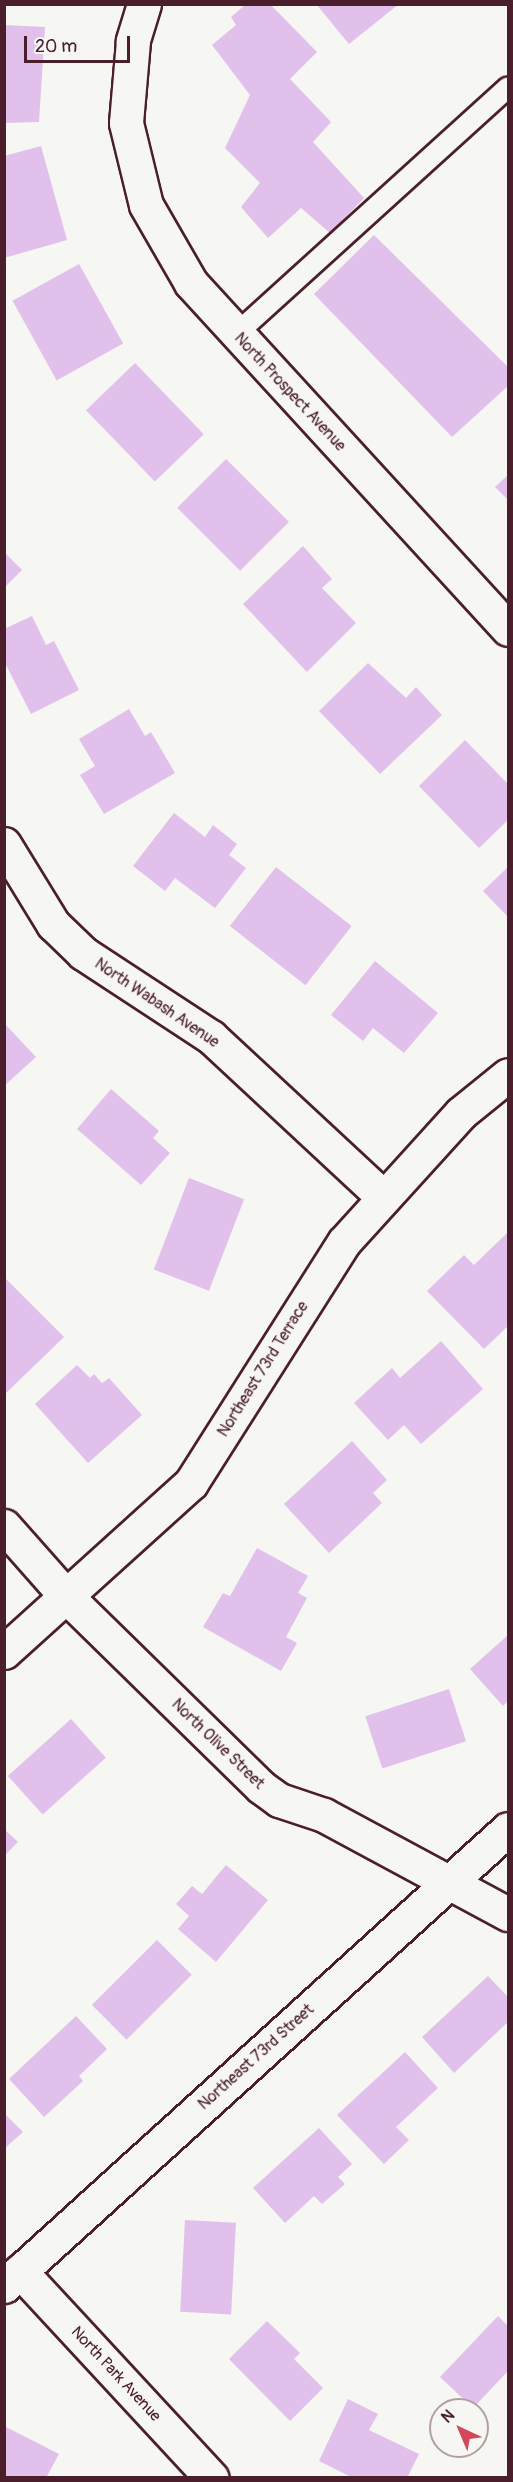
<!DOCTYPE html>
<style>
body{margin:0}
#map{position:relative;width:513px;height:2482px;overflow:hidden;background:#f6f6f2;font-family:Pangolin,sans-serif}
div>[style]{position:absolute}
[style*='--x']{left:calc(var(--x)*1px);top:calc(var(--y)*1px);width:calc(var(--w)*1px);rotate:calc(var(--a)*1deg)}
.building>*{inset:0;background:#e2c0ec;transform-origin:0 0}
.roads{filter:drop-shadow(2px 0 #4a1f2b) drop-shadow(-2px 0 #4a1f2b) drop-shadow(0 2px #4a1f2b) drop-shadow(0 -2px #4a1f2b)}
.lane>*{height:20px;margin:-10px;padding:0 10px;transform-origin:10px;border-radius:10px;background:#f6f6f2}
.street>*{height:33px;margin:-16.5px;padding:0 16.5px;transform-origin:16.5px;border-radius:16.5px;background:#f6f6f2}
span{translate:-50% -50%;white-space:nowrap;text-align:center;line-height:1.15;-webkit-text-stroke:6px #f6f6f2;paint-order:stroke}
.street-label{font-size:16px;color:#4a1f2b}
.frame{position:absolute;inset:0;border:6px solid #4a1f2b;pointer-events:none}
.north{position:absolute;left:429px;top:2398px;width:60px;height:60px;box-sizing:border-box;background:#f6f6f2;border:2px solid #b1a0a2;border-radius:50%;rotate:316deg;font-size:16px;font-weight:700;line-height:24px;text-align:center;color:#4a1f2b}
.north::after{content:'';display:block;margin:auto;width:21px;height:27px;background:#d1495b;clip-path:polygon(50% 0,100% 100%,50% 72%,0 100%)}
.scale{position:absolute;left:24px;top:36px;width:106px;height:27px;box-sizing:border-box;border:3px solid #4a1f2b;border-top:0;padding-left:8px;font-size:18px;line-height:21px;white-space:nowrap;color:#4a1f2b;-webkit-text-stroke:4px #f6f6f2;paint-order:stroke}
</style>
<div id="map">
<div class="building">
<div style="clip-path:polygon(246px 4px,270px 4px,317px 52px,290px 79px,331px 122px,313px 142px,364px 198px,330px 233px,301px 208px,268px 238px,241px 207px,260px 183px,225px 148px,250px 95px,212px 45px,236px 25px,231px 17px)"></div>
<div style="clip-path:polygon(316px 4px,399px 4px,349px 44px)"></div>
<div style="clip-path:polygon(4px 25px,45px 27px,39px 122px,4px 123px)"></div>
<div style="clip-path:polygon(41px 146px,67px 240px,4px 258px,4px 156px)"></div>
<div style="clip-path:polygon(374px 235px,508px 367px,508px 386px,452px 437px,314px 294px)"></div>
<div style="left:79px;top:264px;width:91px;height:76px;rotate:61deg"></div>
<div style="left:135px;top:363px;width:99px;height:68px;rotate:46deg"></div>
<div style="left:226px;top:459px;width:89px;height:69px;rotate:45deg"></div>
<div style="clip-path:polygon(508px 475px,508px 500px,495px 487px)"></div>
<div style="clip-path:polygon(303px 546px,332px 579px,322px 588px,356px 623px,307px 672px,243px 604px)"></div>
<div style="clip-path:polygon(4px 552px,22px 570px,4px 588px)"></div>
<div style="clip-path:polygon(32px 616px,46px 645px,54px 641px,79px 690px,31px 714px,4px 661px,4px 629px)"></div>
<div style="clip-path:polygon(368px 663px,406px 698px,416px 687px,442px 715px,380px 774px,319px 711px)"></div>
<div style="clip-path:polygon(129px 709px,145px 736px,151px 732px,175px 773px,104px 814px,80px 775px,95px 766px,79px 739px)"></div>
<div style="clip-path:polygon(465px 740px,508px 784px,508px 820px,479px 848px,419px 786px)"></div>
<div style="clip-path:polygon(174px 813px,205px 837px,213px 825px,237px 844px,229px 855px,246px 868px,215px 908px,175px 878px,165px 891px,133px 866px)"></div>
<div style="left:276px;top:867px;width:96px;height:75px;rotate:38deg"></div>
<div style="clip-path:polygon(508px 867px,508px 917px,483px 891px)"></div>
<div style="clip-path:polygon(375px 961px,438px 1013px,404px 1053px,373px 1028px,363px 1041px,331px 1015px)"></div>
<div style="clip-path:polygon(4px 1023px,36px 1057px,4px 1086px)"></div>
<div style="clip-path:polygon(111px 1089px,159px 1131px,153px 1138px,170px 1153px,141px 1185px,77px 1129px)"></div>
<div style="left:189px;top:1178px;width:59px;height:98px;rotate:21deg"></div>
<div style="clip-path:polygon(508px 1232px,508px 1326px,484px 1349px,427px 1291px,464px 1255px,474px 1265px)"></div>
<div style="clip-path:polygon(4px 1277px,64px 1337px,6px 1393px,4px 1392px)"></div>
<div style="clip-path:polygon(441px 1341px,483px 1389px,421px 1444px,404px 1425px,388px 1440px,354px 1403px,392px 1368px,400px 1378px)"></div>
<div style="clip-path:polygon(77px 1365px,90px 1378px,94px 1374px,102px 1383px,109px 1378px,142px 1415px,88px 1463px,35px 1404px)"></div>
<div style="clip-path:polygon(352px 1441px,387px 1480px,373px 1493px,382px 1503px,329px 1553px,284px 1504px)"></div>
<div style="clip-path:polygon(257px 1548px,308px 1576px,298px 1593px,307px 1598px,286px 1637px,297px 1643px,281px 1671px,203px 1627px,223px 1593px,230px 1596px)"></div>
<div style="clip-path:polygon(508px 1635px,508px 1701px,503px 1706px,470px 1669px)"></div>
<div style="left:449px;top:1689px;width:55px;height:88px;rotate:72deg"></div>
<div style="left:71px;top:1719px;width:52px;height:85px;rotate:48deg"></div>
<div style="clip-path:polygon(4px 1829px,18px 1842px,4px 1856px)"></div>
<div style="clip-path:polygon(226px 1865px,268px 1900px,216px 1962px,178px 1929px,189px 1916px,176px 1904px,192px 1886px,202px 1894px)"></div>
<div style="left:157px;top:1940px;width:49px;height:92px;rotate:45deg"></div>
<div style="clip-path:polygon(488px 1976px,508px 1997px,508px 2022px,454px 2073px,422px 2037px)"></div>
<div style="clip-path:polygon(76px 2016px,107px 2049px,79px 2076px,83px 2081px,44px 2117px,9px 2079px)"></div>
<div style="clip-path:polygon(405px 2052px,438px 2088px,396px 2127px,409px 2140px,384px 2164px,337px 2115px)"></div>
<div style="clip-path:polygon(4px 2113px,23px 2132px,4px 2149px)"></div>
<div style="clip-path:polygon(319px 2128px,352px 2164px,338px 2177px,345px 2184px,322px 2204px,314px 2196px,285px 2223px,253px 2188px)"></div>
<div style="left:185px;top:2220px;width:51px;height:92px;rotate:3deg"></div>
<div style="clip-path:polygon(498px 2316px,508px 2326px,508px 2371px,473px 2408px,440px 2377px)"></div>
<div style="clip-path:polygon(267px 2321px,300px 2353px,294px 2359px,323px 2388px,290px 2421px,229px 2359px)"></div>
<div style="clip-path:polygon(348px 2399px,378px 2414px,369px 2430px,419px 2454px,407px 2478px,353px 2478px,319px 2461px)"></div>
<div style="clip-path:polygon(4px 2426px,59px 2454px,46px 2478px,4px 2478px)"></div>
</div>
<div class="roads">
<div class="lane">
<div style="--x:236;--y:334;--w:367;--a:-42.2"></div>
</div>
<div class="street">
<div style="--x:144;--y:4;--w:39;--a:107"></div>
<div style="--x:133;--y:41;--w:82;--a:94.9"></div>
<div style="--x:126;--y:123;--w:84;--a:76.3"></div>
<div style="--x:146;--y:205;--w:90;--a:60"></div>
<div style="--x:191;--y:283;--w:469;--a:47.5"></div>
<div style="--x:4;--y:844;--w:94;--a:58.5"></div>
<div style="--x:53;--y:924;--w:42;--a:44"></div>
<div style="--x:83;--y:953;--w:153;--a:33.3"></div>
<div style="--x:211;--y:1037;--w:233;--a:42.9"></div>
<div style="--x:4;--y:1526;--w:94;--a:48.5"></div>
<div style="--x:66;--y:1596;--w:273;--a:44.4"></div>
<div style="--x:261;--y:1787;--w:22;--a:36"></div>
<div style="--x:279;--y:1800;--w:47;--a:18.4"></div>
<div style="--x:324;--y:1815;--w:209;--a:28.3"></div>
<div style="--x:4;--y:1652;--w:252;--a:-42.1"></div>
<div style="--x:191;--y:1483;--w:285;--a:-57.6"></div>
<div style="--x:344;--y:1242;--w:174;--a:-47.8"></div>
<div style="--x:461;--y:1113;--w:60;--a:-39"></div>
<div style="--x:20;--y:2271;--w:282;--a:47.2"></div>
<div style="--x:4;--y:2286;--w:680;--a:-42.2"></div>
</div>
</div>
<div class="street-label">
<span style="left:290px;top:392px;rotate:47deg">North Prospect Avenue</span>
<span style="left:157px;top:1003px;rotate:34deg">North Wabash Avenue</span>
<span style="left:263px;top:1369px;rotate:-58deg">Northeast 73rd Terrace</span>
<span style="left:218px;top:1744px;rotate:44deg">North Olive Street</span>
<span style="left:256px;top:2057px;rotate:-42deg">Northeast 73rd Street</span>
<span style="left:116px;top:2374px;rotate:47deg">North Park Avenue</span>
</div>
<div class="frame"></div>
<div class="north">N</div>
<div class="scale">20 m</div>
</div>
